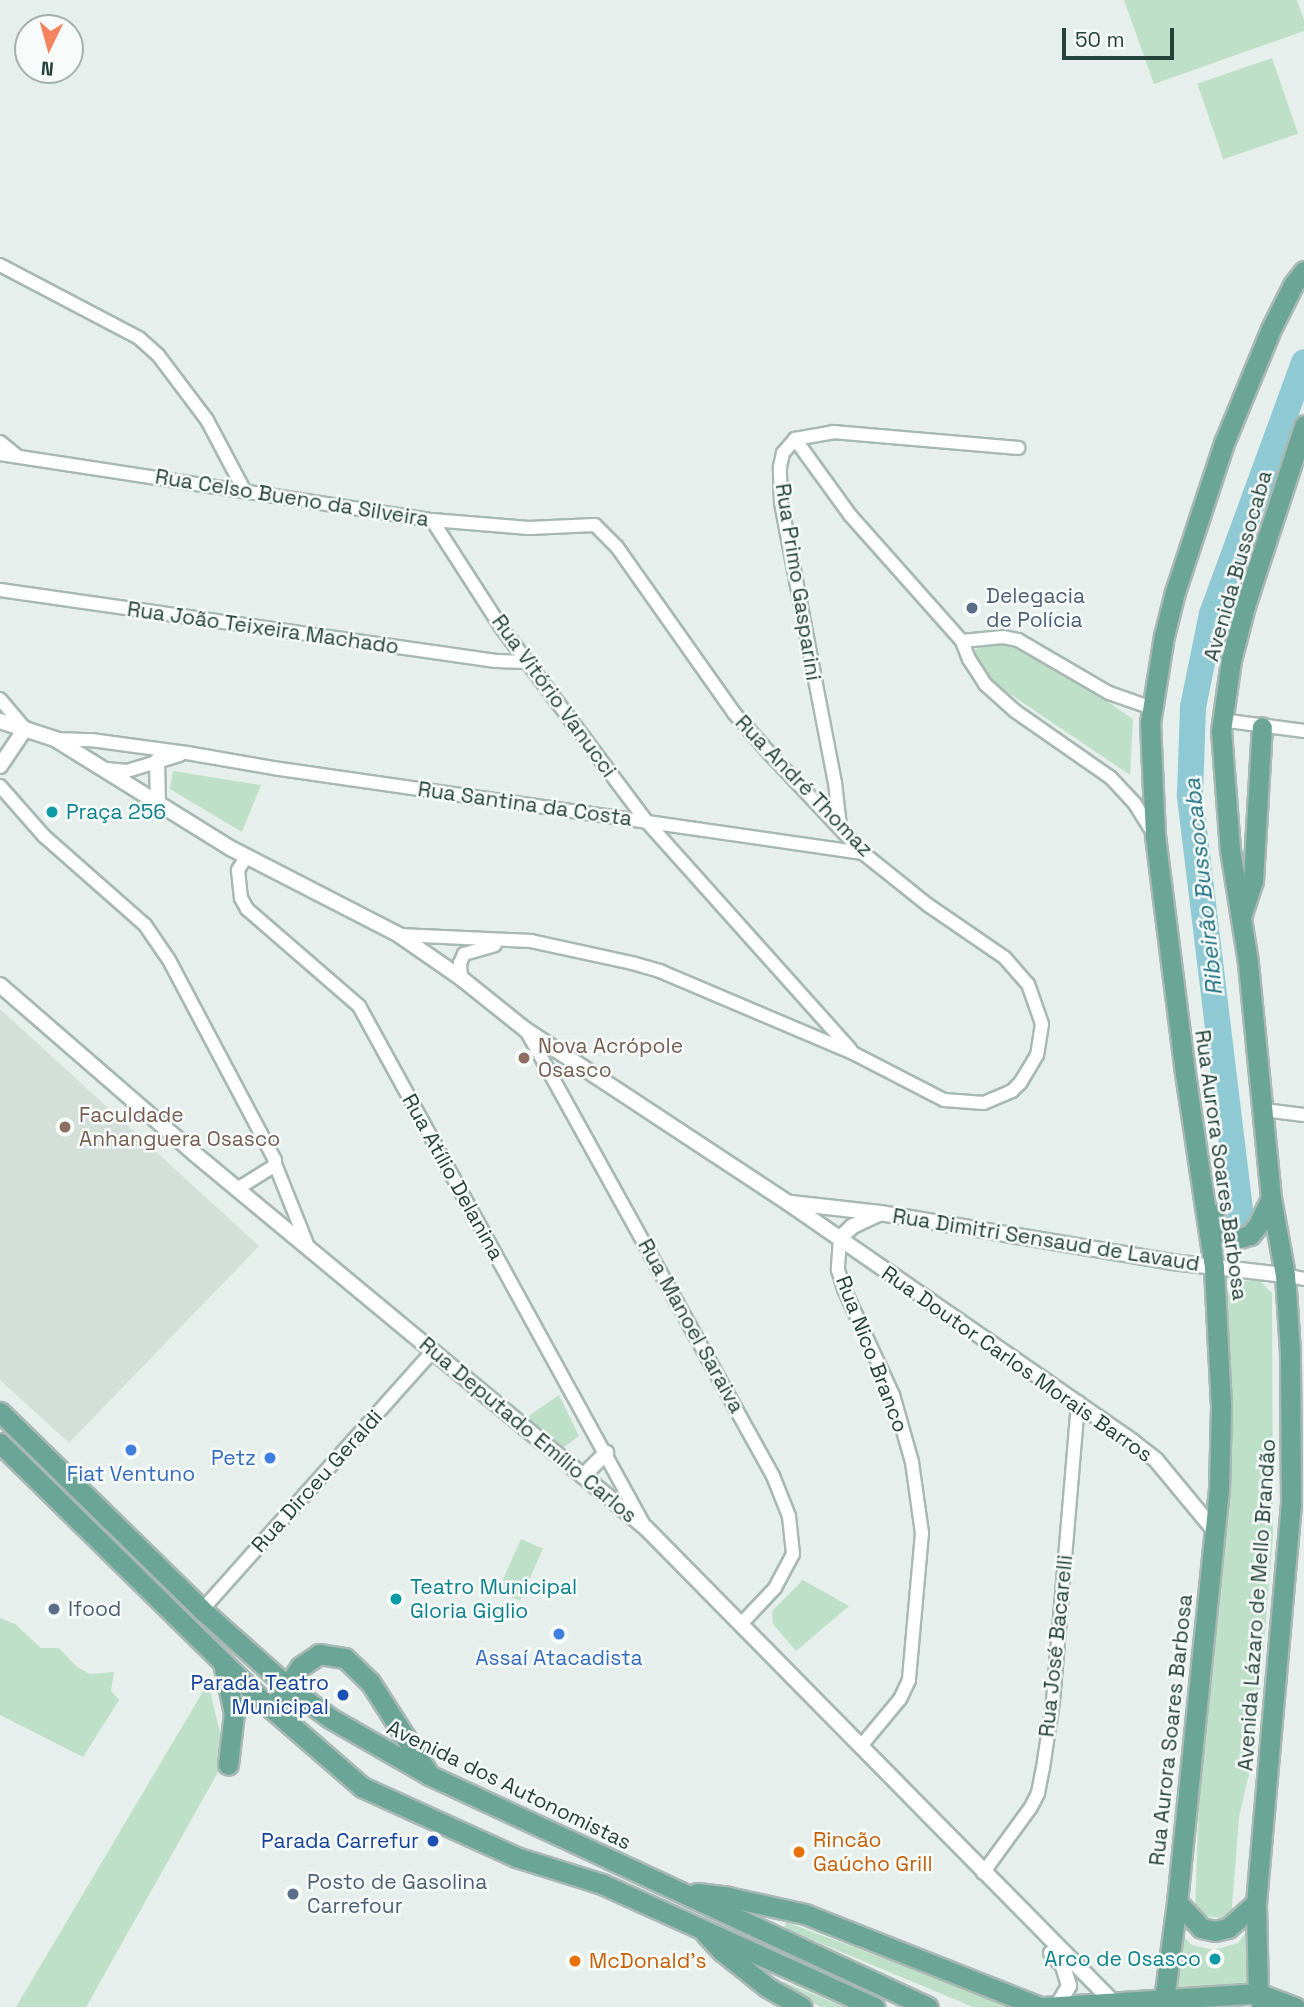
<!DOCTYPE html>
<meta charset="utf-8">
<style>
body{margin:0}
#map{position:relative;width:1304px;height:2007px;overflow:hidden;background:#e6efeb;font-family:"Space Grotesk",sans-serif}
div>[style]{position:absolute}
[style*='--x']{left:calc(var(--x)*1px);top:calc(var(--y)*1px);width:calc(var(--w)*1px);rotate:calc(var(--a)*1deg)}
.built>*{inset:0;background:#d4dfda}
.green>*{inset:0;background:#bfe0c8;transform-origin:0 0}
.river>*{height:26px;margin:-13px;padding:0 13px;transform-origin:13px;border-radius:13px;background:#8ec9d4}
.roads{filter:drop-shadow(2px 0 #a8b8b2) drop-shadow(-2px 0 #a8b8b2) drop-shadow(0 2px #a8b8b2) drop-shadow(0 -2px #a8b8b2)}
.minor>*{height:12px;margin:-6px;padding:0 6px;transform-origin:6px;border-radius:6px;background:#fff}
.tertiary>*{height:14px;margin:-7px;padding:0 7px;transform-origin:7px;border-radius:7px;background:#fff}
.primary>*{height:19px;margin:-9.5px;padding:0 9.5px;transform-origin:9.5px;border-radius:9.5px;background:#6aa596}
.dots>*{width:19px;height:19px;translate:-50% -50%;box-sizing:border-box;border:4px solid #f7fbf9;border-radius:50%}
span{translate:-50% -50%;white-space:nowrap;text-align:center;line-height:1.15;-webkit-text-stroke:5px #f7fbf9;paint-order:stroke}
.street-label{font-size:21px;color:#24423a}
.service-label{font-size:21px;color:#4e5e75}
.left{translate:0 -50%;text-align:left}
.culture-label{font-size:21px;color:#0d838f}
.right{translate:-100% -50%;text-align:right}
.education-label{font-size:21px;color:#785e54}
.shop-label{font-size:21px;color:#366cbe}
.transit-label{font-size:21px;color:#164399}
.food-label{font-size:21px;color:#c56008}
.water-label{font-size:23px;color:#1c6f80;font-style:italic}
.north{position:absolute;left:14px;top:14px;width:70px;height:70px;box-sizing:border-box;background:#f7fbf9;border:2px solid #a3b1ad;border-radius:50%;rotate:185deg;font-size:19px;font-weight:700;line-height:28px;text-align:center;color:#24423a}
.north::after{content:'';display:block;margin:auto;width:24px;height:32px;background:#f4845f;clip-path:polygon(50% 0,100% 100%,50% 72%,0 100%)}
.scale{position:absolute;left:1062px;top:28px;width:112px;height:32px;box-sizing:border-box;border:4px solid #24423a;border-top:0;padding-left:9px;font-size:21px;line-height:24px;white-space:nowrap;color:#24423a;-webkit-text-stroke:5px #f7fbf9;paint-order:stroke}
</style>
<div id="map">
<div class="built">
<div style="clip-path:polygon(0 1009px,259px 1246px,69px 1443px,0 1380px)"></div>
</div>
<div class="green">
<div style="clip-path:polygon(1124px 0,1297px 0,1304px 20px,1304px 31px,1154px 84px)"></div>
<div style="left:1272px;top:58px;width:80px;height:79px;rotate:71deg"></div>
<div style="clip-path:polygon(985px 644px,1014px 646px,1049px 662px,1133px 719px,1130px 775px,991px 681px,973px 651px)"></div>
<div style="clip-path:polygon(173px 771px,261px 785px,242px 832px,170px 789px)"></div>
<div style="clip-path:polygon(1259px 1280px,1272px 1293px,1273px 1534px,1256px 1744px,1239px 1817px,1231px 1919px,1195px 1915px,1200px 1763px,1222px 1577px,1230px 1469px,1228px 1293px,1243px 1281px)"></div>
<div style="clip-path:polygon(559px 1395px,579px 1436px,564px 1447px,527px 1417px)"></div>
<div style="left:521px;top:1539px;width:24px;height:57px;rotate:24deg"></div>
<div style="clip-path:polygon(803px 1580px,849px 1606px,796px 1651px,773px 1624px,772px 1611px)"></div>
<div style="clip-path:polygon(0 1618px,15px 1624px,41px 1648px,59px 1648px,77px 1667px,90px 1674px,114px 1672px,111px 1691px,119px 1700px,83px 1757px,0 1715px)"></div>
<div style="clip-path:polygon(208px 1683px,226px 1758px,86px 2007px,16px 2007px)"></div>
<div style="clip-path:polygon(786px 1922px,1014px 2007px,973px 2007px,784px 1928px)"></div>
<div style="clip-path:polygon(1249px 1928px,1247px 1987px,1170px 1994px,1179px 1932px,1192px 1945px,1214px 1950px,1238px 1943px)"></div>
<div style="clip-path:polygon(784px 1982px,844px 2007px,821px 2007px,781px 1986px)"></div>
</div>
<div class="river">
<div style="--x:1241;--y:1218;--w:427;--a:-96.9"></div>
<div style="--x:1190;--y:794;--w:87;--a:-88"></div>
<div style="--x:1193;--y:707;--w:95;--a:-78.5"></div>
<div style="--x:1212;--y:614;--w:268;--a:-69.9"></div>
</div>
<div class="roads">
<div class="minor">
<div style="--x:0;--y:265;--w:157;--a:27.7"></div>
<div style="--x:139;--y:338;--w:25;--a:42"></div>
<div style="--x:158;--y:355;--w:81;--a:53"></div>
<div style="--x:207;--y:420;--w:79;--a:62.1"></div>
<div style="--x:795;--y:439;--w:94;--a:54.1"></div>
<div style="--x:850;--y:515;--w:169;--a:48.4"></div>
<div style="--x:962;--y:641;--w:19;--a:69"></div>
<div style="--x:969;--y:659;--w:30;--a:57"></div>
<div style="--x:985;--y:684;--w:40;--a:42"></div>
<div style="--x:1015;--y:711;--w:117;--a:34.9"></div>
<div style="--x:1111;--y:778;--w:35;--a:47"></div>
<div style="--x:1135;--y:804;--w:34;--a:58"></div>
<div style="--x:0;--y:442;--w:22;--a:39"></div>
<div style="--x:0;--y:454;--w:437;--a:8.7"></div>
<div style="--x:432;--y:520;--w:97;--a:4.7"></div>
<div style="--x:529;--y:528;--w:66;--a:-2.6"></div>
<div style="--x:595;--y:525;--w:31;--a:45"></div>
<div style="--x:617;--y:547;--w:203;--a:54.8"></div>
<div style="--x:734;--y:713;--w:56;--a:48.6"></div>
<div style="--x:771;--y:755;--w:134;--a:46.8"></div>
<div style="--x:863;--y:853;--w:83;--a:38.7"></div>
<div style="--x:928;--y:905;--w:93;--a:34.5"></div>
<div style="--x:1005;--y:958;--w:35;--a:49"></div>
<div style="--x:1028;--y:984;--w:42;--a:70.7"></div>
<div style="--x:1042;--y:1024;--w:31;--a:99"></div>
<div style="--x:1037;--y:1055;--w:33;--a:121"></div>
<div style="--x:1020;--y:1083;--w:11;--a:135"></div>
<div style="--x:1012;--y:1091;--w:30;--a:157"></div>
<div style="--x:984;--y:1103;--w:40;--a:-175.7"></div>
<div style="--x:944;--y:1100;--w:102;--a:-152.7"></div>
<div style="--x:853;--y:1053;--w:210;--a:-157"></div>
<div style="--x:660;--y:971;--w:29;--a:-164"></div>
<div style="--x:632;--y:963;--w:103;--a:-167.7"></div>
<div style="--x:531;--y:941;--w:132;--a:-177.4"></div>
<div style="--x:432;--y:520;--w:127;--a:57.2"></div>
<div style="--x:501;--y:627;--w:244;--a:53.2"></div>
<div style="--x:647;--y:822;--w:305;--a:48.2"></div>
<div style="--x:0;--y:590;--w:501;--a:8.15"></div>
<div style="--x:496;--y:661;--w:31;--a:2"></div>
<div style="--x:962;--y:641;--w:41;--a:-5.6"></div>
<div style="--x:1003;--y:637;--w:15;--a:11"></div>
<div style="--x:1018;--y:640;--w:105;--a:30.2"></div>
<div style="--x:1109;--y:693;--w:46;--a:19.2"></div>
<div style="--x:0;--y:699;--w:39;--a:50"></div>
<div style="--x:1221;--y:720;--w:84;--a:7.5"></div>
<div style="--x:55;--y:739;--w:36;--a:2"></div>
<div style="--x:91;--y:740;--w:97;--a:7.7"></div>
<div style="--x:187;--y:753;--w:87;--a:9.9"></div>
<div style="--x:273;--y:768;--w:596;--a:8.2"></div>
<div style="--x:107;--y:769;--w:20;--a:6"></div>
<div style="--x:127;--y:771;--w:55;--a:-16.8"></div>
<div style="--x:0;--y:786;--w:67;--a:48.7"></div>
<div style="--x:44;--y:836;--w:135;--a:41.4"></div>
<div style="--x:145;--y:925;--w:42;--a:55.6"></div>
<div style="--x:169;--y:960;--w:226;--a:62.1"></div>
<div style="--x:275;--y:1160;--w:6;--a:99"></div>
<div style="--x:274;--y:1166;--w:44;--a:148.1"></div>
<div style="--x:840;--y:826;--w:43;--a:-96.6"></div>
<div style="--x:835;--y:783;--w:286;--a:-100.9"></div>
<div style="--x:781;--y:502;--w:35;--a:-92"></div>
<div style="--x:780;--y:467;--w:14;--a:-78"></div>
<div style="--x:783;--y:453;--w:18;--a:-49"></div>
<div style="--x:795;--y:439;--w:39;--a:-10"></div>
<div style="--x:833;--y:432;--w:186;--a:4.9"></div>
<div style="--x:247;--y:856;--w:17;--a:123"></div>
<div style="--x:238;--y:870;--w:28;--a:84"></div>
<div style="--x:241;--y:898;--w:13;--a:61"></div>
<div style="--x:247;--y:909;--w:148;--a:40.9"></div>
<div style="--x:359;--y:1006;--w:592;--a:61.23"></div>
<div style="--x:461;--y:978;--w:15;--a:-94"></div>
<div style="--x:460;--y:963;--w:10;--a:-66"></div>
<div style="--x:464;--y:954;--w:32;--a:-16"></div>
<div style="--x:526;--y:1030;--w:510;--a:61.02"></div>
<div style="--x:773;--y:1476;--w:43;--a:68.2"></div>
<div style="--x:789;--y:1516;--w:38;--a:84"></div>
<div style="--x:793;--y:1554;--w:38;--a:118"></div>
<div style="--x:775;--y:1588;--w:48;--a:133.3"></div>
<div style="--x:1264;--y:1110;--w:40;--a:7.1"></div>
<div style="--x:275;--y:1164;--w:92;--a:68.2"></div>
<div style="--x:840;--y:1238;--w:32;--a:94"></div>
<div style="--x:838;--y:1270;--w:20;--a:72"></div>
<div style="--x:844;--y:1289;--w:117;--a:65.2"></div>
<div style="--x:893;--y:1395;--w:70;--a:74.2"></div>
<div style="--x:912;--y:1462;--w:72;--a:82"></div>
<div style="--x:922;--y:1533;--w:148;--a:95.1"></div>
<div style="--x:909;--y:1680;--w:21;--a:115"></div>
<div style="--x:900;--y:1699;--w:61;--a:129.7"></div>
<div style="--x:1285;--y:1275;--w:19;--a:12"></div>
<div style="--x:202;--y:1610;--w:347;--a:-48.3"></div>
<div style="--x:983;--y:1873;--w:82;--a:-54"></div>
<div style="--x:1031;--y:1807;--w:16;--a:-63"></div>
<div style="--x:1038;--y:1793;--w:25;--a:-79"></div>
<div style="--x:1043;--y:1768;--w:68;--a:-81.5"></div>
<div style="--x:1053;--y:1701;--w:300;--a:-85.2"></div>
</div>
<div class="tertiary">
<div style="--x:0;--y:721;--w:58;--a:18.1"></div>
<div style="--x:55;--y:739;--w:208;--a:31.9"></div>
<div style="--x:232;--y:849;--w:188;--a:27.2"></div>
<div style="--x:399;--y:935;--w:75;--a:34.7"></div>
<div style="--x:461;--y:978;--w:83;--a:38.7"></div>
<div style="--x:526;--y:1030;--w:313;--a:33.4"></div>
<div style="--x:787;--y:1202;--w:421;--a:34.7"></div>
<div style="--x:1133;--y:1442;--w:29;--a:38"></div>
<div style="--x:1156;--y:1460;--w:91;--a:50.4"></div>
<div style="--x:157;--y:761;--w:43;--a:88.7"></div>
<div style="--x:0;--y:766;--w:45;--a:-56"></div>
<div style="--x:0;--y:985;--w:258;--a:40.9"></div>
<div style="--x:195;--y:1154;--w:586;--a:39.67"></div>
<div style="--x:646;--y:1528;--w:664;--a:45.43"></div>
<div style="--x:791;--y:1203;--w:90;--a:6.4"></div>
<div style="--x:880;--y:1213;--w:296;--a:9.5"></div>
<div style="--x:1172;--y:1262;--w:114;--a:6.6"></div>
<div style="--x:840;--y:1238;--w:18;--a:-43"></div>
<div style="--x:853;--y:1226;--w:29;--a:-25"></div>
<div style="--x:583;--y:1476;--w:33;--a:-45"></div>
<div style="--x:1051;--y:1953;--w:18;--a:47"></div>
<div style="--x:1063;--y:1966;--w:21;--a:73"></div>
<div style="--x:1069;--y:1986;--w:21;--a:121"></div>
</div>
<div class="primary">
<div style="--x:1242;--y:914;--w:35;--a:-72"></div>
<div style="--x:1253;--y:881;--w:154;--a:-86.7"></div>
<div style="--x:1211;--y:1213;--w:23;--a:59"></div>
<div style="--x:1223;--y:1233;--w:17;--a:17"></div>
<div style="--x:1239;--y:1238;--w:11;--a:-15"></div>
<div style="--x:1250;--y:1235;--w:13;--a:-51"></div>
<div style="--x:1258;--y:1225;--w:30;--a:-64"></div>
<div style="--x:0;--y:1412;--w:283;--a:44.4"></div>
<div style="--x:202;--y:1610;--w:115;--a:41.8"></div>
<div style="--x:288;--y:1687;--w:52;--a:36.4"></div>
<div style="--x:330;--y:1718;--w:114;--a:29.9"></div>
<div style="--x:429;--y:1775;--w:550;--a:24.94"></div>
<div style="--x:0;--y:1443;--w:358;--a:44.5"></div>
<div style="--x:255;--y:1694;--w:142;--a:41"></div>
<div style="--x:362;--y:1787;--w:169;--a:24.4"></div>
<div style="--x:516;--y:1857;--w:90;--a:17.4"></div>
<div style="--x:602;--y:1884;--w:299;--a:24.3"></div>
<div style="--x:223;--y:1663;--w:51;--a:77.6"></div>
<div style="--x:234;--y:1713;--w:52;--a:96.6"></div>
<div style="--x:272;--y:1709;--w:50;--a:-56.3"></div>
<div style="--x:300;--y:1667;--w:23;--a:-34"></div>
<div style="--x:319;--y:1654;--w:26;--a:9"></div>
<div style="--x:345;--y:1658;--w:35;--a:44"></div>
<div style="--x:370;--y:1682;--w:106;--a:57.4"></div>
<div style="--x:697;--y:1893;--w:31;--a:7"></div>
<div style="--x:728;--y:1897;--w:79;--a:12.4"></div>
<div style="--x:805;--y:1914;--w:253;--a:21.6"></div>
<div style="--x:1177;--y:1902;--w:35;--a:47"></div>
<div style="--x:1201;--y:1928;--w:14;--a:12"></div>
<div style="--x:1215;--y:1931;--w:13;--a:-13"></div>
<div style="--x:1228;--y:1928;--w:38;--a:-42"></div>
<div style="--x:705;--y:1933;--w:25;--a:47"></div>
<div style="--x:722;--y:1951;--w:58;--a:38.7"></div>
<div style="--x:767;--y:1987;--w:40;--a:29.7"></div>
<div style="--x:1044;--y:2007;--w:214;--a:-3.7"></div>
<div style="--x:1258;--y:1993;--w:40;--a:21"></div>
<div style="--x:1163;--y:2007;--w:106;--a:-82.4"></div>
<div style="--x:1177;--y:1902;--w:415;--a:-84.2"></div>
<div style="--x:1219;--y:1489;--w:83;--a:-88.6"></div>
<div style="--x:1221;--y:1406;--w:139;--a:-92.9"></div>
<div style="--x:1214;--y:1267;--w:196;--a:-98.5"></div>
<div style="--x:1185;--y:1073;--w:239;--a:-97.2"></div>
<div style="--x:1155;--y:836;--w:113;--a:-92.5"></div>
<div style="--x:1150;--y:723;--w:88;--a:-80.9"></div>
<div style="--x:1164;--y:636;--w:45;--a:-76"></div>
<div style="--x:1175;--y:592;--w:157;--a:-71.8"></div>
<div style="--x:1224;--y:443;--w:123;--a:-67.6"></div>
<div style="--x:1271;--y:329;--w:49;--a:-63.4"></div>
<div style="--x:1293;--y:285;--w:18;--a:-52"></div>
<div style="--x:1262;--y:2007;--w:15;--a:-106"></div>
<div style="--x:1258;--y:1993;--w:90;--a:-91.3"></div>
<div style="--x:1256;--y:1903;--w:401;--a:-85"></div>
<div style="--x:1291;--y:1504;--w:152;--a:-90.4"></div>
<div style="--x:1290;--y:1352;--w:77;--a:-93.7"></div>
<div style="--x:1285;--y:1275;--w:78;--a:-100.3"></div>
<div style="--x:1271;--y:1198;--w:237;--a:-95.6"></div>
<div style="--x:1248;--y:962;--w:113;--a:-99.1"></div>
<div style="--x:1230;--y:850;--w:119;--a:-94.3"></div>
<div style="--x:1221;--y:731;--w:72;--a:-82"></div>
<div style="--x:1231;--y:660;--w:56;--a:-75.5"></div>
<div style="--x:1245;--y:606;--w:190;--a:-71.9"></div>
</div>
</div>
<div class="dots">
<div style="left:972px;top:608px;background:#5c6f8a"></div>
<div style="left:52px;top:812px;background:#0f9aa8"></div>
<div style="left:524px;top:1058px;background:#8d6e63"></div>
<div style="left:65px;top:1127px;background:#8d6e63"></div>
<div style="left:131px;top:1450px;background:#3f7fe0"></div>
<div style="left:270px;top:1458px;background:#3f7fe0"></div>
<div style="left:396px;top:1599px;background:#0f9aa8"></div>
<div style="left:54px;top:1609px;background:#5c6f8a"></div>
<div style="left:559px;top:1634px;background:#3f7fe0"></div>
<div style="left:343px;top:1695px;background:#1a4fb4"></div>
<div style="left:433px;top:1841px;background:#1a4fb4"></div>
<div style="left:799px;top:1852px;background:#e8710a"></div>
<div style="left:293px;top:1894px;background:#5c6f8a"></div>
<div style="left:1215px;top:1959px;background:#0f9aa8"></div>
<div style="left:575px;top:1961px;background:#e8710a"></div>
</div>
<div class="street-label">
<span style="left:292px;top:498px;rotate:9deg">Rua Celso Bueno da Silveira</span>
<span style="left:1238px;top:566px;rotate:-74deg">Avenida Bussocaba</span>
<span style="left:798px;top:582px;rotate:81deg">Rua Primo Gasparini</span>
<span style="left:263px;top:628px;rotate:8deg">Rua João Teixeira Machado</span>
<span style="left:554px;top:696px;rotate:54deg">Rua Vitório Vanucci</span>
<span style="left:804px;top:786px;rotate:46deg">Rua André Thomaz</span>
<span style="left:525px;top:804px;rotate:8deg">Rua Santina da Costa</span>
<span style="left:1221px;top:1165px;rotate:82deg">Rua Aurora Soares Barbosa</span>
<span style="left:453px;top:1177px;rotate:61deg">Rua Atílio Delanina</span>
<span style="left:1046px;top:1240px;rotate:9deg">Rua Dimitri Sensaud de Lavaud</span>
<span style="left:691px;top:1326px;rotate:61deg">Rua Manoel Saraiva</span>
<span style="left:872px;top:1354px;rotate:69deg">Rua Nico Branco</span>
<span style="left:1017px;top:1364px;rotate:35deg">Rua Doutor Carlos Morais Barros</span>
<span style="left:528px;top:1430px;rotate:40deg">Rua Deputado Emílio Carlos</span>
<span style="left:317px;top:1481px;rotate:-48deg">Rua Dirceu Geraldi</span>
<span style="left:1257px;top:1605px;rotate:-86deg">Avenida Lázaro de Mello Brandão</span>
<span style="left:1056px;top:1646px;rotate:-84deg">Rua José Bacarelli</span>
<span style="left:1171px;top:1730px;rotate:-84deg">Rua Aurora Soares Barbosa</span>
<span style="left:509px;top:1785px;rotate:26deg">Avenida dos Autonomistas</span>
</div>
<div class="service-label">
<span class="left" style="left:986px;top:608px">Delegacia<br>de Polícia</span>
<span class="left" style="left:68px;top:1609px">Ifood</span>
<span class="left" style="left:307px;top:1894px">Posto de Gasolina<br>Carrefour</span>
</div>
<div class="culture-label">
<span class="left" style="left:66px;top:812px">Praça 256</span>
<span class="left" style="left:410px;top:1599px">Teatro Municipal<br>Gloria Giglio</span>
<span class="right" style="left:1201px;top:1959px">Arco de Osasco</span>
</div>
<div class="education-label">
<span class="left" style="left:538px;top:1058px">Nova Acrópole<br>Osasco</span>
<span class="left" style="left:79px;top:1127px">Faculdade<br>Anhanguera Osasco</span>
</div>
<div class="shop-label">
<span class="right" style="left:256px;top:1458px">Petz</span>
<span style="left:131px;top:1474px">Fiat Ventuno</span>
<span style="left:559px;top:1658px">Assaí Atacadista</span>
</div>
<div class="transit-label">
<span class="right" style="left:329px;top:1695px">Parada Teatro<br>Municipal</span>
<span class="right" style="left:419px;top:1841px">Parada Carrefur</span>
</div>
<div class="food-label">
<span class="left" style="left:813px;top:1852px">Rincão<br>Gaúcho Grill</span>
<span class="left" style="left:589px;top:1961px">McDonald's</span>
</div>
<div class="water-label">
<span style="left:1203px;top:887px;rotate:-96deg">Ribeirão Bussocaba</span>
</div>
<div class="north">N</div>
<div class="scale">50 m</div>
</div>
